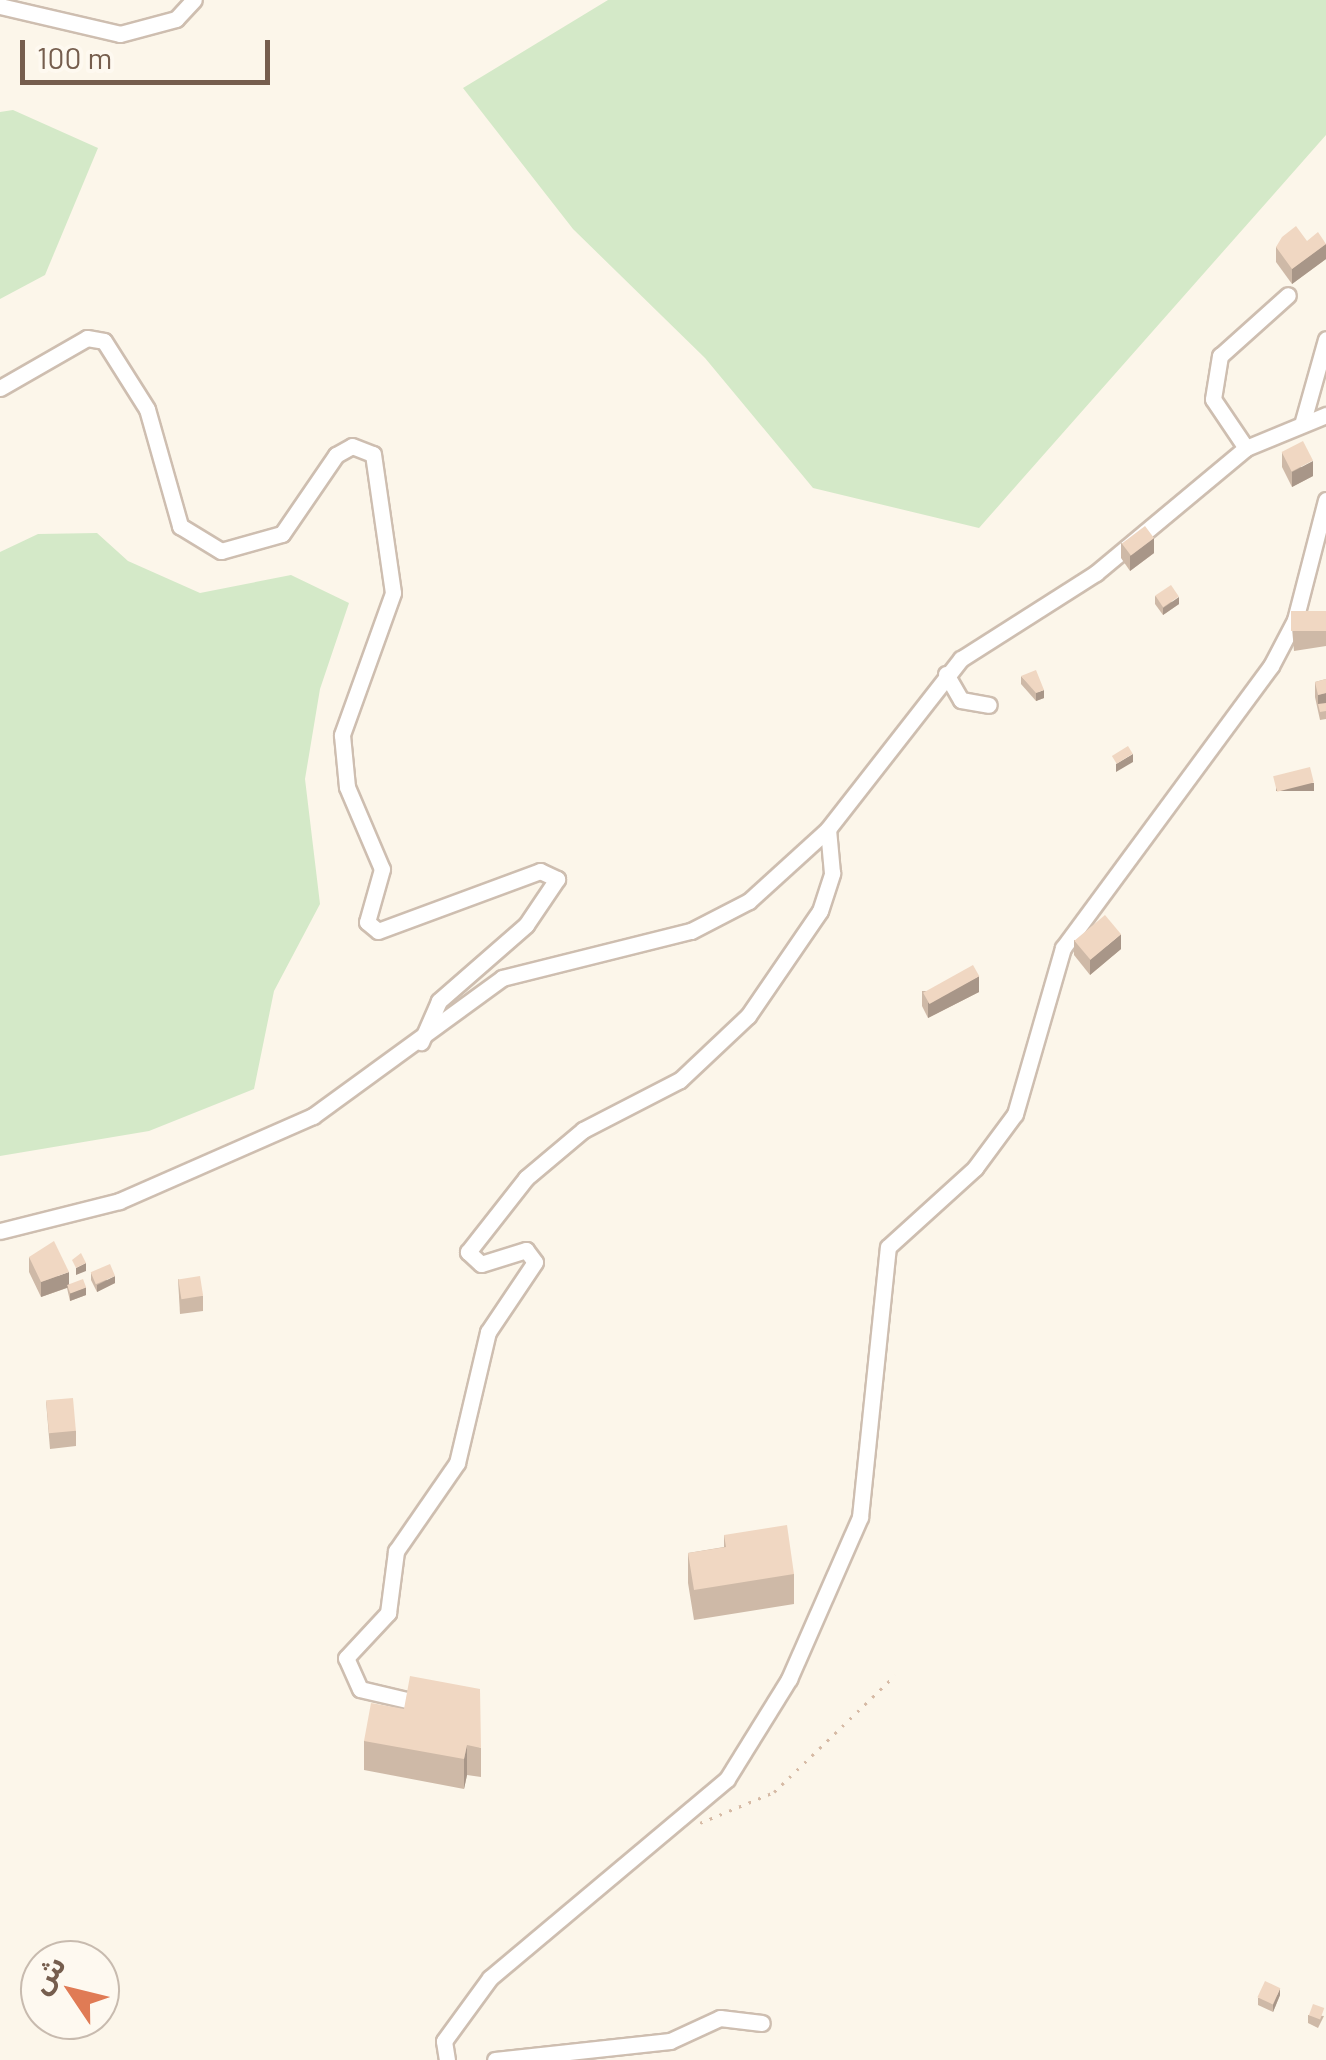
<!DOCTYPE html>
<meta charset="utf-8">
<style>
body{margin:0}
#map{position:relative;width:1326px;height:2060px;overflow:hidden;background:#fcf6ea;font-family:Barlow,"Noto Sans Arabic",sans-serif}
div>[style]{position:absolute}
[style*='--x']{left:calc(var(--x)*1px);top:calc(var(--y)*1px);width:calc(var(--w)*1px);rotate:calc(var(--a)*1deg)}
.green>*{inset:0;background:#d4e9c8}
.path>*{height:2.5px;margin-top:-1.25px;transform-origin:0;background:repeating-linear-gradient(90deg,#d6baa5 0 2.5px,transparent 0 10.5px)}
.roads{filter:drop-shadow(2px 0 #cebeb0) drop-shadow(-2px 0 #cebeb0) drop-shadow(0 2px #cebeb0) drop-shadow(0 -2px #cebeb0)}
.minor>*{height:15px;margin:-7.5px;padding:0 7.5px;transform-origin:7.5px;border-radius:7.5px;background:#fff}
.wall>*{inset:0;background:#ceb9a7}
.shaded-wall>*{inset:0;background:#a89688;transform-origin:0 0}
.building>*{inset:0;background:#f0d7c2;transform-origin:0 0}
span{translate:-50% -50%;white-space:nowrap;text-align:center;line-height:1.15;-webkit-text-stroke:8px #fef9f0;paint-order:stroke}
.north{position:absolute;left:20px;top:1940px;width:100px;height:100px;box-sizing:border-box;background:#fef9f0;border:2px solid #c8bbaf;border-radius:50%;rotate:305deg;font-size:28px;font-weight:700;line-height:40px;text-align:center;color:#765e4e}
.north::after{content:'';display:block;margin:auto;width:35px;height:45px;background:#e07b55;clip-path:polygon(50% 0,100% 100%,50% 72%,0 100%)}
.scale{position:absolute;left:20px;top:40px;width:250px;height:45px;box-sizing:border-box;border:5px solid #765e4e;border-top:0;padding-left:12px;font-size:30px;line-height:35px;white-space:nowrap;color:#765e4e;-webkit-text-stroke:8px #fef9f0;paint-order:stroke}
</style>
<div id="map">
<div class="green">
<div style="clip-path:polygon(608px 0,1326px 0,1326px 135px,979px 528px,813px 488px,705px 358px,573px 229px,463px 88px)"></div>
<div style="clip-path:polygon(13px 110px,98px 148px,45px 275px,0 299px,0 112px)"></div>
<div style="clip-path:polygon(97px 533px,128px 561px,200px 593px,291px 575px,349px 603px,320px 689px,305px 779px,320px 904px,274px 991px,254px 1089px,149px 1131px,0 1156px,0 552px,38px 534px)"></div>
</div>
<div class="path">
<div style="--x:700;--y:1823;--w:80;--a:-22.7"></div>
<div style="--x:774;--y:1792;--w:168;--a:-44"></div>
</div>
<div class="roads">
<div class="minor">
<div style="--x:0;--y:6;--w:123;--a:13.1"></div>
<div style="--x:120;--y:34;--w:58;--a:-15"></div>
<div style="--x:176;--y:19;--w:26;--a:-47"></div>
<div style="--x:0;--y:388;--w:100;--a:-29.9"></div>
<div style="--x:87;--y:338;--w:17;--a:10"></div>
<div style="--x:104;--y:341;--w:80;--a:57.7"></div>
<div style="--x:147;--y:409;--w:122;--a:74.2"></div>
<div style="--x:180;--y:526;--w:48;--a:31.4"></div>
<div style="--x:221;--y:551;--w:63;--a:-15.6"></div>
<div style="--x:282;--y:534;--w:96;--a:-55.6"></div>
<div style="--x:336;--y:455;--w:18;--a:-29"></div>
<div style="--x:352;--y:446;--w:22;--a:21"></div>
<div style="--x:373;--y:454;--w:140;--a:81.8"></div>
<div style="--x:393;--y:593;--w:151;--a:109.8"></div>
<div style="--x:342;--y:735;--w:52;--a:84.5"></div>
<div style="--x:347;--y:787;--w:89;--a:66.9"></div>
<div style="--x:382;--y:869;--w:55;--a:105.8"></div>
<div style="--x:367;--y:922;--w:14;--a:39"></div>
<div style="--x:378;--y:931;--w:173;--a:-20.3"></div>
<div style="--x:540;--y:871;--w:19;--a:25"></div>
<div style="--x:557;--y:879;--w:55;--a:124"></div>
<div style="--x:526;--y:925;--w:116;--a:138.9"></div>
<div style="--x:439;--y:1001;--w:45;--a:113.7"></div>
<div style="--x:1303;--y:421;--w:85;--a:-74.3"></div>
<div style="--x:1246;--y:448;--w:59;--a:-124"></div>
<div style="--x:1213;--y:399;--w:44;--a:-80.8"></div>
<div style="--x:1220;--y:356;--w:91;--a:-41.9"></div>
<div style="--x:946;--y:674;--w:30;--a:60"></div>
<div style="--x:961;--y:700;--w:28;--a:10"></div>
<div style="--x:0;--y:1231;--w:123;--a:-14.1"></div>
<div style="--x:119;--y:1201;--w:212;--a:-23.7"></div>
<div style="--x:313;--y:1116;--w:234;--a:-36.1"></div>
<div style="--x:502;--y:978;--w:195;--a:-14"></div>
<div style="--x:691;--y:931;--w:65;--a:-27.3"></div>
<div style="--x:749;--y:901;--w:107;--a:-42.3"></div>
<div style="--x:828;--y:829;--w:216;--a:-52"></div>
<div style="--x:961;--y:659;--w:160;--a:-32.5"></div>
<div style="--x:1096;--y:573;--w:195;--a:-39.8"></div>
<div style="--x:1246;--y:448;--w:87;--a:-22.4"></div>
<div style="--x:411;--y:1701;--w:52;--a:-166.8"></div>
<div style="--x:360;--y:1689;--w:34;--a:-114"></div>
<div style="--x:346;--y:1658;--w:62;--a:-47"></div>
<div style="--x:388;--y:1613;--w:63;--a:-82.6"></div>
<div style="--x:396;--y:1551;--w:107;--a:-55.3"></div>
<div style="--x:457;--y:1463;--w:135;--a:-76.7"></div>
<div style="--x:488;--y:1332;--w:84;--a:-56.1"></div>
<div style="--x:535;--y:1262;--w:15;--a:-127"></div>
<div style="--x:526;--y:1250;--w:47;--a:162.7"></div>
<div style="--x:481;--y:1264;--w:18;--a:-137"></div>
<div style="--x:468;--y:1252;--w:94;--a:-51.9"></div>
<div style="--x:526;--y:1178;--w:75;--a:-40.1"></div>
<div style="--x:583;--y:1130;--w:109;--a:-27.3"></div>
<div style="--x:680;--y:1080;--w:93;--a:-43.3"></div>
<div style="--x:748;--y:1016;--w:127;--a:-55.6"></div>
<div style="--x:820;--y:911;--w:40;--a:-72"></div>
<div style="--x:832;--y:873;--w:44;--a:-95.2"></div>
<div style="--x:447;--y:2060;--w:19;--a:-99"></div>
<div style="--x:444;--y:2041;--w:78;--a:-53.9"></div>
<div style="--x:490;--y:1978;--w:309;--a:-40"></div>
<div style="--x:727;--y:1779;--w:118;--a:-58.2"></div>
<div style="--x:789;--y:1679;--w:177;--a:-66.3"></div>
<div style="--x:860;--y:1517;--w:271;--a:-84.1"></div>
<div style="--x:888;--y:1247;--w:118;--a:-42.2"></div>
<div style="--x:975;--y:1168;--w:67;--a:-53.5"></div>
<div style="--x:1015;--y:1114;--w:173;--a:-73.9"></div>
<div style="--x:1063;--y:948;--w:350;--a:-53.6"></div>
<div style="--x:1271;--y:666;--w:52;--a:-62.4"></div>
<div style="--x:1295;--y:620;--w:124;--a:-75.5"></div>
<div style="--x:495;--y:2060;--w:176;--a:-6.2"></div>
<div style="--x:670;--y:2041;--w:55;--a:-24.7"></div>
<div style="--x:720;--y:2018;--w:42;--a:6.8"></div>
</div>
</div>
<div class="wall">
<div style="clip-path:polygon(1307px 241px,1326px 244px,1326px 259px,1292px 284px,1276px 262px,1276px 247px)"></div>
<div style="clip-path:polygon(1282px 452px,1313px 476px,1292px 487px,1282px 467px)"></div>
<div style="clip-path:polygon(1121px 543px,1154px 553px,1130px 571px,1121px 558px)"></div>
<div style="clip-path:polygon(1155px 596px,1179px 604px,1163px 615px,1155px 604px)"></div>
<div style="clip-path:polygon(1326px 611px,1326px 646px,1294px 651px,1291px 616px)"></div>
<div style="clip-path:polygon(1021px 676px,1044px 698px,1036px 701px,1021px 684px)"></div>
<div style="clip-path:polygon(1326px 679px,1326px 719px,1320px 720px,1315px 697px,1315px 682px)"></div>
<div style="clip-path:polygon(1074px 940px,1121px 949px,1090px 975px,1074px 955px)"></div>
<div style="clip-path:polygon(922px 991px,979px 992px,928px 1018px,922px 1006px)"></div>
<div style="clip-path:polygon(29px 1257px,69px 1284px,86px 1295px,70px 1301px,67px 1288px,41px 1297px,29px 1272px)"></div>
<div style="clip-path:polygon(91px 1273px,115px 1283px,97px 1292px,91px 1280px)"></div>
<div style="clip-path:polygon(178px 1279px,203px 1296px,203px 1311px,180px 1314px)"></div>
<div style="clip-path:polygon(46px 1401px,76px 1431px,76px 1446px,50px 1449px)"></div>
<div style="clip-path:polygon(724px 1535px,794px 1574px,794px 1604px,694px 1620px,688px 1583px,688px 1553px,724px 1547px)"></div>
<div style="clip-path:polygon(404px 1709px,481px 1748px,481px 1777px,467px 1775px,464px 1789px,364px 1770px,364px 1741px)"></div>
<div style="clip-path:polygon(1280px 1995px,1273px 2012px,1258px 2005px,1258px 1998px)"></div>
<div style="clip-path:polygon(1308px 2015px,1324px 2016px,1318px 2028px,1308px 2023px)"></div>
</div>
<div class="shaded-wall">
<div style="clip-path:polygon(1326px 244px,1326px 259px,1292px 284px,1292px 269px)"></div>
<div style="clip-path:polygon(1313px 461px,1313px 476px,1292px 487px,1292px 472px)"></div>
<div style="clip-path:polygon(1154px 538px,1154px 553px,1130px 571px,1130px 556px)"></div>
<div style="clip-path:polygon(1179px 597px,1179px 604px,1163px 615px,1163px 608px)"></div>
<div style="clip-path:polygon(1044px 690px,1044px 698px,1036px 701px,1036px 693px)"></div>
<div style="clip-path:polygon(1326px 693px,1326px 708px,1318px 704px,1318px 710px,1318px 695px)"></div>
<div style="clip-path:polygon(1133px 754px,1133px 762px,1116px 772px,1116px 764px)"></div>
<div style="left:1314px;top:783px;width:8px;height:38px;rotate:90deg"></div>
<div style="clip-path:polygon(1121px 934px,1121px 949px,1090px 975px,1090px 960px)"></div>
<div style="clip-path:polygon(979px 976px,979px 992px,928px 1018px,928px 1003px)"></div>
<div style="clip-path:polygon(86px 1263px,86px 1271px,76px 1275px,76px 1268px)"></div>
<div style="clip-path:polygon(69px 1272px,69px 1287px,41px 1297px,41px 1282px)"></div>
<div style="clip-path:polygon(115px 1276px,115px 1283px,97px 1292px,97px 1285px)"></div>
<div style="clip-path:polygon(86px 1287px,86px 1295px,70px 1301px,70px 1293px)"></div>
<div style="clip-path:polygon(467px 1745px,467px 1775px,464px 1789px,464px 1759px)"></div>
<div style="clip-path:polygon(1280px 1988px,1280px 1995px,1273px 2012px,1273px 2005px)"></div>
</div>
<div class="building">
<div style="clip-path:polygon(1296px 226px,1307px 241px,1318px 232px,1326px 244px,1292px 269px,1276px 247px,1282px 237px)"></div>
<div style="left:1303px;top:441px;width:22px;height:24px;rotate:63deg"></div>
<div style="left:1145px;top:526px;width:15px;height:29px;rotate:53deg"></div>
<div style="left:1171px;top:585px;width:14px;height:19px;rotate:56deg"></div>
<div style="left:1326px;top:611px;width:20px;height:35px;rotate:90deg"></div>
<div style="clip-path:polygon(1036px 670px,1044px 690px,1036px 693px,1021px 676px)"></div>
<div style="clip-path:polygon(1326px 679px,1326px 693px,1318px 695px,1315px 682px)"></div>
<div style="clip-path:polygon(1326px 703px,1326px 711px,1320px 712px,1318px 704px)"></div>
<div style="left:1128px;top:746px;width:9px;height:19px;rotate:58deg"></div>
<div style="left:1310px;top:767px;width:16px;height:38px;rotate:76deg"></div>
<div style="left:1105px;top:915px;width:25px;height:40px;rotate:50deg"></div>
<div style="left:973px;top:965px;width:13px;height:57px;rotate:61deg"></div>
<div style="clip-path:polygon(54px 1241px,69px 1272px,41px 1282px,29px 1257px)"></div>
<div style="clip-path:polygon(81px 1253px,86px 1263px,76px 1268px,72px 1260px)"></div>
<div style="left:110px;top:1264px;width:13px;height:21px;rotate:67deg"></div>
<div style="left:200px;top:1276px;width:20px;height:22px;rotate:81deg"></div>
<div style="left:83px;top:1279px;width:9px;height:17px;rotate:69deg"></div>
<div style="left:73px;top:1398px;width:33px;height:27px;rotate:85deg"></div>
<div style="clip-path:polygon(787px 1525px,794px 1574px,694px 1590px,688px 1553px,726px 1547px,724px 1535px)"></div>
<div style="clip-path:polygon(410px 1676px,480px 1689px,481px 1748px,467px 1745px,464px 1759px,364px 1741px,371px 1703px,404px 1709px)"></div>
<div style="left:1265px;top:1981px;width:17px;height:18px;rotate:25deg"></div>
<div style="left:1313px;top:2004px;width:12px;height:12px;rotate:20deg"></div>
</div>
<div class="north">ش</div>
<div class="scale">100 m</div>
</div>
